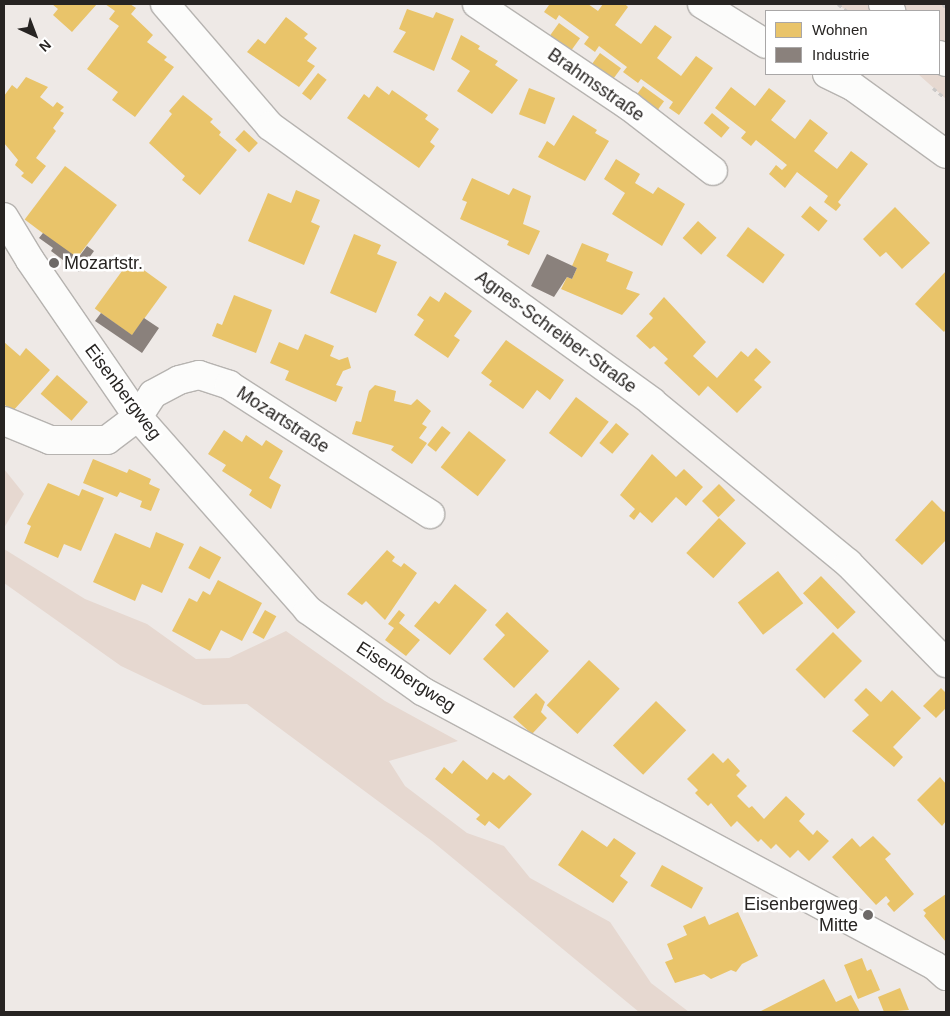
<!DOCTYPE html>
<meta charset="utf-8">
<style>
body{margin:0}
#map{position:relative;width:950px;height:1016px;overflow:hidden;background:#eee9e6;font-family:Helvetica,sans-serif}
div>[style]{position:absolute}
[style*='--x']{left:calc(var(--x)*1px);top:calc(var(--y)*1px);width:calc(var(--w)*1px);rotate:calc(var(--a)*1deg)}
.green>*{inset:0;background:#e6d8d0}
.homes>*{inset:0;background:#e9c46a;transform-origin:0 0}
.industry>*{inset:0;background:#8a817c}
.path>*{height:3px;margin-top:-1.5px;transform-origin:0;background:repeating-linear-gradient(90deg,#cbc9c8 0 4px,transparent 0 8px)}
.roads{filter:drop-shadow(1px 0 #b6b3b0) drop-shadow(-1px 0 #b6b3b0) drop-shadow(0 1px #b6b3b0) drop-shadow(0 -1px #b6b3b0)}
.minor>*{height:28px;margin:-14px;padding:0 14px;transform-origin:14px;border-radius:14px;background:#fcfcfb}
.tertiary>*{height:28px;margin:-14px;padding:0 14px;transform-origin:14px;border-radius:14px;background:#fcfcfb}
.dots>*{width:14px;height:14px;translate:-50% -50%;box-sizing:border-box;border:2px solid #fff;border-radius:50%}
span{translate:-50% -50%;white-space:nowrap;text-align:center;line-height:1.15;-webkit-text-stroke:5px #fff;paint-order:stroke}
.street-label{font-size:18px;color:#272422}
.poi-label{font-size:18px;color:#272422}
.left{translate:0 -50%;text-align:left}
.right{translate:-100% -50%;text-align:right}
.frame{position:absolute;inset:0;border:5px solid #272422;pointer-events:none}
.legend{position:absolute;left:765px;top:10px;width:175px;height:65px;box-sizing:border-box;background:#fff;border:1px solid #a9a7a7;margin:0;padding:6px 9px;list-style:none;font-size:15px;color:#272422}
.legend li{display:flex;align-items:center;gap:10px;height:25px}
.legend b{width:25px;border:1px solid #a9a7a7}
.north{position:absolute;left:10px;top:10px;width:50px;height:50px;-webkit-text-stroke:4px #fff;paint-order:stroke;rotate:137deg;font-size:14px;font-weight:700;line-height:20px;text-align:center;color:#272422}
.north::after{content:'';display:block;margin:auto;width:18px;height:22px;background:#272422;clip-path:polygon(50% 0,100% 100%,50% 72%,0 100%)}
</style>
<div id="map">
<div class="green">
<div style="clip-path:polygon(838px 4px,946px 4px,946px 99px,918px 74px,939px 74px,939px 11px,847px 11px)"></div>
<div style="clip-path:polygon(4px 469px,24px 494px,4px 528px)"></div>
<div style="clip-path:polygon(4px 549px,85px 599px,147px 624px,196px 659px,229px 658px,286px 631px,385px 701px,458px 741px,389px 761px,405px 786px,467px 833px,504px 846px,530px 878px,610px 922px,651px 983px,689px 1012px,639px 1012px,432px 841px,247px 704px,203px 705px,121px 666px,4px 583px)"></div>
</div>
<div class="homes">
<div style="clip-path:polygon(52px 4px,97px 4px,72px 32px,53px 15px,58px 9px)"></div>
<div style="clip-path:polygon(105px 4px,130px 4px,136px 8px,131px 14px,153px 35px,147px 42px,167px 57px,164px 60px,174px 67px,135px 117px,112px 100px,118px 92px,87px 69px,119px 26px,109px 19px,115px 11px)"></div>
<div style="clip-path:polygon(546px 4px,588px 4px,598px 11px,603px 4px,625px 4px,628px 7px,615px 25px,641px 44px,655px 25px,672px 37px,657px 58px,681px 76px,696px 56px,713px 68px,679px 115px,669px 108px,673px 102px,641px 79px,638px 83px,623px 72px,627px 67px,599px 46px,595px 52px,584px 44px,589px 37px,559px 15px,556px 20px,544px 12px,549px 5px)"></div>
<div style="clip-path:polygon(407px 9px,433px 18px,436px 12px,454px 19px,434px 71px,393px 52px,406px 32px,399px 29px)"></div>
<div style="clip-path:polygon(286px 17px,308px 34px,304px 38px,317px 48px,307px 61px,315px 66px,299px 87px,247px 52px,258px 39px,265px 44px)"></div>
<div style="left:559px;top:23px;width:26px;height:15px;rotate:36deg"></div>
<div style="clip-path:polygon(461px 35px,480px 46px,478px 49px,498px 61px,495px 65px,518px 80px,492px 114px,457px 91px,470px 71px,451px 59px)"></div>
<div style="left:600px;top:53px;width:26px;height:14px;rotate:36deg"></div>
<div style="left:318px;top:73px;width:11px;height:26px;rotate:38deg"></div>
<div style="clip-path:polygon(26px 77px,48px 87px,40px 97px,53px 107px,57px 102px,64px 107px,60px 111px,64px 113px,53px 128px,56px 131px,36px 158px,46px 166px,32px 184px,21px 176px,24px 173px,15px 165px,18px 160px,4px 143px,4px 96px,12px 85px,17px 89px)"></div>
<div style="clip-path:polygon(377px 86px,389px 95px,392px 90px,428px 115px,425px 119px,439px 129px,430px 142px,435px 146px,419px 168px,347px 118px,364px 94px,369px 98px)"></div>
<div style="left:643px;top:86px;width:26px;height:14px;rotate:36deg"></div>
<div style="clip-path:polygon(731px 87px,755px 106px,769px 88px,786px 101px,771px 120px,795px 139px,810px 119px,828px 133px,814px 151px,837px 169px,851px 151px,868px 164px,838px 202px,841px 205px,836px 211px,824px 202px,828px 196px,797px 172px,785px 188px,769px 174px,776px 165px,782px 170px,787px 165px,756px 140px,751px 146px,741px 138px,746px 132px,715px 108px)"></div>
<div style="left:529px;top:88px;width:28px;height:28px;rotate:21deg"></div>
<div style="clip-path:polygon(183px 95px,213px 119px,210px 122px,221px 132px,219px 135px,237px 150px,200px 195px,182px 180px,185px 176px,149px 143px,172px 114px,169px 111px)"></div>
<div style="left:712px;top:113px;width:23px;height:13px;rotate:40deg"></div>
<div style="clip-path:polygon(573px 115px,597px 130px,595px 133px,609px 141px,585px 181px,538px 157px,547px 141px,554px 146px)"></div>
<div style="left:244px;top:130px;width:19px;height:13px;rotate:43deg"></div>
<div style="clip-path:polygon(616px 159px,640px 174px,635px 183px,653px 194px,658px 187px,685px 204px,662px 246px,612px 214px,625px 193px,604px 179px)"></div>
<div style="left:65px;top:166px;width:65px;height:67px;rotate:37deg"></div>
<div style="clip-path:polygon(472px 178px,509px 195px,513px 188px,531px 196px,523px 224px,540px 231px,529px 255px,507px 245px,509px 241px,460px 219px,467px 202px,462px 200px)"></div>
<div style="clip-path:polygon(296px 190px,320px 200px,311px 222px,320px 226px,304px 265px,248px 241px,268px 193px,291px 203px)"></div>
<div style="left:810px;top:206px;width:23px;height:14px;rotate:40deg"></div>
<div style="clip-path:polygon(895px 207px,930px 243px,902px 269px,886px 252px,880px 257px,863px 239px)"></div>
<div style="left:698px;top:221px;width:25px;height:23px;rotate:42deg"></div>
<div style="left:748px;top:227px;width:46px;height:36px;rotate:37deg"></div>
<div style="clip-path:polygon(354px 234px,381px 245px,377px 254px,397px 262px,376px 313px,330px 293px)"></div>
<div style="clip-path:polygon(582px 243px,609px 254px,606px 261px,633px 272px,626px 289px,640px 294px,622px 315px,561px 289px,567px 277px,572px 279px,577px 268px,572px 266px)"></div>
<div style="left:130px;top:260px;width:46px;height:60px;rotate:36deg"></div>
<div style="clip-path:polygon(946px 271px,946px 329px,944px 332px,915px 304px)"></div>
<div style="clip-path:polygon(445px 292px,472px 311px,454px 336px,460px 340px,448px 358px,414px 335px,424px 320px,417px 315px,430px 296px,439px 302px)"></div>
<div style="clip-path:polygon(234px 295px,272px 310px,256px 353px,212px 336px,217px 323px,222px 325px)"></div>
<div style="clip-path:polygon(664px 297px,706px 342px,693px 356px,717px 378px,741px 351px,748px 357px,756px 348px,771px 362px,754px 380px,762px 387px,737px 413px,708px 386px,699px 396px,664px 363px,668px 359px,654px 346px,650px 349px,636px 336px,653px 318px,649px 314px)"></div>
<div style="clip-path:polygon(305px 334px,334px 346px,330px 356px,339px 360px,348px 357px,351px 368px,343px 371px,336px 385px,343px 387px,336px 402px,285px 380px,289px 371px,270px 363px,279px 342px,298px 350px)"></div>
<div style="clip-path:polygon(506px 340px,564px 380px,550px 400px,537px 390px,523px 409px,489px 385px,492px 381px,481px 373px)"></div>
<div style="clip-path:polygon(4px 342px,20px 356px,26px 348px,50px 370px,12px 412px,4px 404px)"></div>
<div style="left:57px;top:375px;width:41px;height:25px;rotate:41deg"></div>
<div style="clip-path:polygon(375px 385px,396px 391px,394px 401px,411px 405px,417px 399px,431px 411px,422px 424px,427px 427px,419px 438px,427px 443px,412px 464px,391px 450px,394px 446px,352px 434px,356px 421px,361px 422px,369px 391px)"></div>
<div style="left:576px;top:397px;width:41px;height:45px;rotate:37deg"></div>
<div style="left:616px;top:423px;width:17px;height:26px;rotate:40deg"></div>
<div style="left:442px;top:426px;width:11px;height:24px;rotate:38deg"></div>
<div style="clip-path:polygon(224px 430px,242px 442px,246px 435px,262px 446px,266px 440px,283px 451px,269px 478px,281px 485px,271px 509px,249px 495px,252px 490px,222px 471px,226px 465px,208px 454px)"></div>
<div style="left:469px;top:431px;width:47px;height:46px;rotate:38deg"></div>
<div style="clip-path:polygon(652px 454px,676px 477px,684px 469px,703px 487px,686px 506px,676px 497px,652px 523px,640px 512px,634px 520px,629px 516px,635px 509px,620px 495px)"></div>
<div style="clip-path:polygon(93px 459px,127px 473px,129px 469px,151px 479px,149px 484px,160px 489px,151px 511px,140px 507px,142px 501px,120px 492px,117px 497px,83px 483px)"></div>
<div style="clip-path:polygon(48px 483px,79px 496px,82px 489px,104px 498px,81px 551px,64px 544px,58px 558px,24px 543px,31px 526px,27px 524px)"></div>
<div style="left:719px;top:484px;width:23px;height:24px;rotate:45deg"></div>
<div style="clip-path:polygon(932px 500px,944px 512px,946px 510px,946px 540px,922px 565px,895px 540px)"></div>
<div style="left:719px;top:518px;width:37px;height:48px;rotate:43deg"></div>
<div style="clip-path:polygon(156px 532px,184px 544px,162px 593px,142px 584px,135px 601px,93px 582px,115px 533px,150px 548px)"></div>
<div style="left:200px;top:546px;width:24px;height:25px;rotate:28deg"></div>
<div style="clip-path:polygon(387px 550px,395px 557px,392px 561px,401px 567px,404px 563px,417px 573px,385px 620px,366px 601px,362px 605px,347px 594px)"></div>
<div style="left:778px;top:571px;width:41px;height:51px;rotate:52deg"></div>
<div style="left:821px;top:576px;width:50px;height:25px;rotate:46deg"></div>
<div style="clip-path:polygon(218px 580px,262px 603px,242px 641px,221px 630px,210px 651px,172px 631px,189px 598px,197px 602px,203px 591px,210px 595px)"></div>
<div style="clip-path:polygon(455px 584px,487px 610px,450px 655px,414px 626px,435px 601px,439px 604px)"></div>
<div style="left:265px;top:610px;width:13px;height:26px;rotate:29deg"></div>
<div style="clip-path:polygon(399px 610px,405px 615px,399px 623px,420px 640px,406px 656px,385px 640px,394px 628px,388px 624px)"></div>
<div style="clip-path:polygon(507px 612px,549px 651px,514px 688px,483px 659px,505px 635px,495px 625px)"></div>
<div style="left:833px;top:632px;width:41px;height:53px;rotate:45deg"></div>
<div style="left:589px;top:660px;width:42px;height:62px;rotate:43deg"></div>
<div style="clip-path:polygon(866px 688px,881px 702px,892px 690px,921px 718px,893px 747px,903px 757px,894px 767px,852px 731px,869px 715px,854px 700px)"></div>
<div style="clip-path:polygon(941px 688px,946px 693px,946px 708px,936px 718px,923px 706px)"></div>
<div style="clip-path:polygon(536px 693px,545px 702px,541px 712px,547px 718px,532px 734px,513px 717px)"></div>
<div style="left:656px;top:701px;width:42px;height:62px;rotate:44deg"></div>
<div style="clip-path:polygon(713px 753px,723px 763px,728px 758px,740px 771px,736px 775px,747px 786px,737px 796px,749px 808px,752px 806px,764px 819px,786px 796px,805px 814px,799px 821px,813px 835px,817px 830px,829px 841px,809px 861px,798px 850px,790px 858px,776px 844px,771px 849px,761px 839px,758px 842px,737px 821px,731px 827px,711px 803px,708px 806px,695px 793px,698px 790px,687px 779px)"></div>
<div style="clip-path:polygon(463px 760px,487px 780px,493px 772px,504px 780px,509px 775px,532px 794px,499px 829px,489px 821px,485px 826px,476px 819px,480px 815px,435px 779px,444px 767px,452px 774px)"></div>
<div style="clip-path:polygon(940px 777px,946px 784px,946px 821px,942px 826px,917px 800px)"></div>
<div style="clip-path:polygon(582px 830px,607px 847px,614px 838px,636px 853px,620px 876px,628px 882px,613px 903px,558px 865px)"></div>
<div style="clip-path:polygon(873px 836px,891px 854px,885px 859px,914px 894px,894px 912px,887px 904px,890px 901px,886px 896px,876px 905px,832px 857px,852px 838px,860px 847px)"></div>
<div style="left:662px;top:865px;width:47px;height:24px;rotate:29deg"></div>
<div style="clip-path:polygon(946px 894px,946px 942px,924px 916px,926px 913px,923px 910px)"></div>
<div style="clip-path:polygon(738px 912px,758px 956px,742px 964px,736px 972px,731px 970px,711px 979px,704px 974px,675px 983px,665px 962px,673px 959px,667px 944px,687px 935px,683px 926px,705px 916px,709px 925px)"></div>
<div style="clip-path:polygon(862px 958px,867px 971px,871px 969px,880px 990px,858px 999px,844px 965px)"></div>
<div style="clip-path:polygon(824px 979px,836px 1002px,851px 995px,860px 1012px,759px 1012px)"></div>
<div style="clip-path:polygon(900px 988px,909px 1010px,884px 1012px,878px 997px)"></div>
</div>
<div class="industry">
<div style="clip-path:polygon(43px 233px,78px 258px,87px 246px,94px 251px,79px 272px,51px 251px,53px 248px,39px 238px)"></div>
<div style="clip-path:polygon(547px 254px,577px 268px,572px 279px,567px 277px,554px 297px,531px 286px)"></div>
<div style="clip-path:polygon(101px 313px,132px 335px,144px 318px,159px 328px,142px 353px,95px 321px)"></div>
</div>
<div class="path">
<div style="--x:838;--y:4;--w:11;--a:38"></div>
<div style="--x:943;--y:4;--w:5;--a:53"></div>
<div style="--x:933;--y:88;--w:17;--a:40"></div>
</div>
<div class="roads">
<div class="minor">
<div style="--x:165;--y:4;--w:161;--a:49.3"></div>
<div style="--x:270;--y:126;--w:471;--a:35.8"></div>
<div style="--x:652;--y:402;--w:254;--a:39.4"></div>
<div style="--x:848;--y:563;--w:140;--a:45.6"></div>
<div style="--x:477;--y:4;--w:183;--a:33.9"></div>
<div style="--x:629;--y:106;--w:106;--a:37.7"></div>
<div style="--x:702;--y:4;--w:75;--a:32"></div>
<div style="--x:827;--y:74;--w:28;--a:26"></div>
<div style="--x:852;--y:86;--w:116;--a:35.9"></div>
<div style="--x:4;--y:217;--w:50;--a:58.8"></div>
<div style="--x:30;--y:260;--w:191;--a:55.5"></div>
<div style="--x:138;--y:417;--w:257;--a:48.6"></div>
<div style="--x:308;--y:610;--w:140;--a:35.4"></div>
<div style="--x:422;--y:691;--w:582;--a:28.19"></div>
<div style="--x:935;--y:966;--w:15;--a:42"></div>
<div style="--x:4;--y:421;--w:50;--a:22.4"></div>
<div style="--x:50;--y:440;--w:57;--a:0"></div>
<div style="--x:107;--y:440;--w:39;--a:-37"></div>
<div style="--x:138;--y:417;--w:27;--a:-57"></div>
<div style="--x:153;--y:394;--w:30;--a:-28"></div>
<div style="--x:179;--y:380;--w:21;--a:-14"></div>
<div style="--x:199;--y:375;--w:32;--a:18"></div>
<div style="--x:229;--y:385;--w:239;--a:32.7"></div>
</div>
<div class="tertiary">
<div style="--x:883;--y:4;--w:11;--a:41"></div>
<div style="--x:939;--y:55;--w:10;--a:45"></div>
</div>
</div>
<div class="dots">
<div style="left:54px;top:263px;background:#6d6967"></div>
<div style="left:868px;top:915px;background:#6d6967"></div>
</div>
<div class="street-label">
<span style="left:596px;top:85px;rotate:35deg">Brahmsstraße</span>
<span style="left:556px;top:332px;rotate:36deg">Agnes-Schreiber-Straße</span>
<span style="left:123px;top:392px;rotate:53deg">Eisenbergweg</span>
<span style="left:283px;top:420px;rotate:33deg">Mozartstraße</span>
<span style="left:406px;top:677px;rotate:33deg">Eisenbergweg</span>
</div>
<div class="poi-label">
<span class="left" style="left:64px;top:263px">Mozartstr.</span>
<span class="right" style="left:858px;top:915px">Eisenbergweg<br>Mitte</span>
</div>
<div class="frame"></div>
<ul class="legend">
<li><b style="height:14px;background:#e9c46a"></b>Wohnen</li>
<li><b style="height:14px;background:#8a817c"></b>Industrie</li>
</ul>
<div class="north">N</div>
</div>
